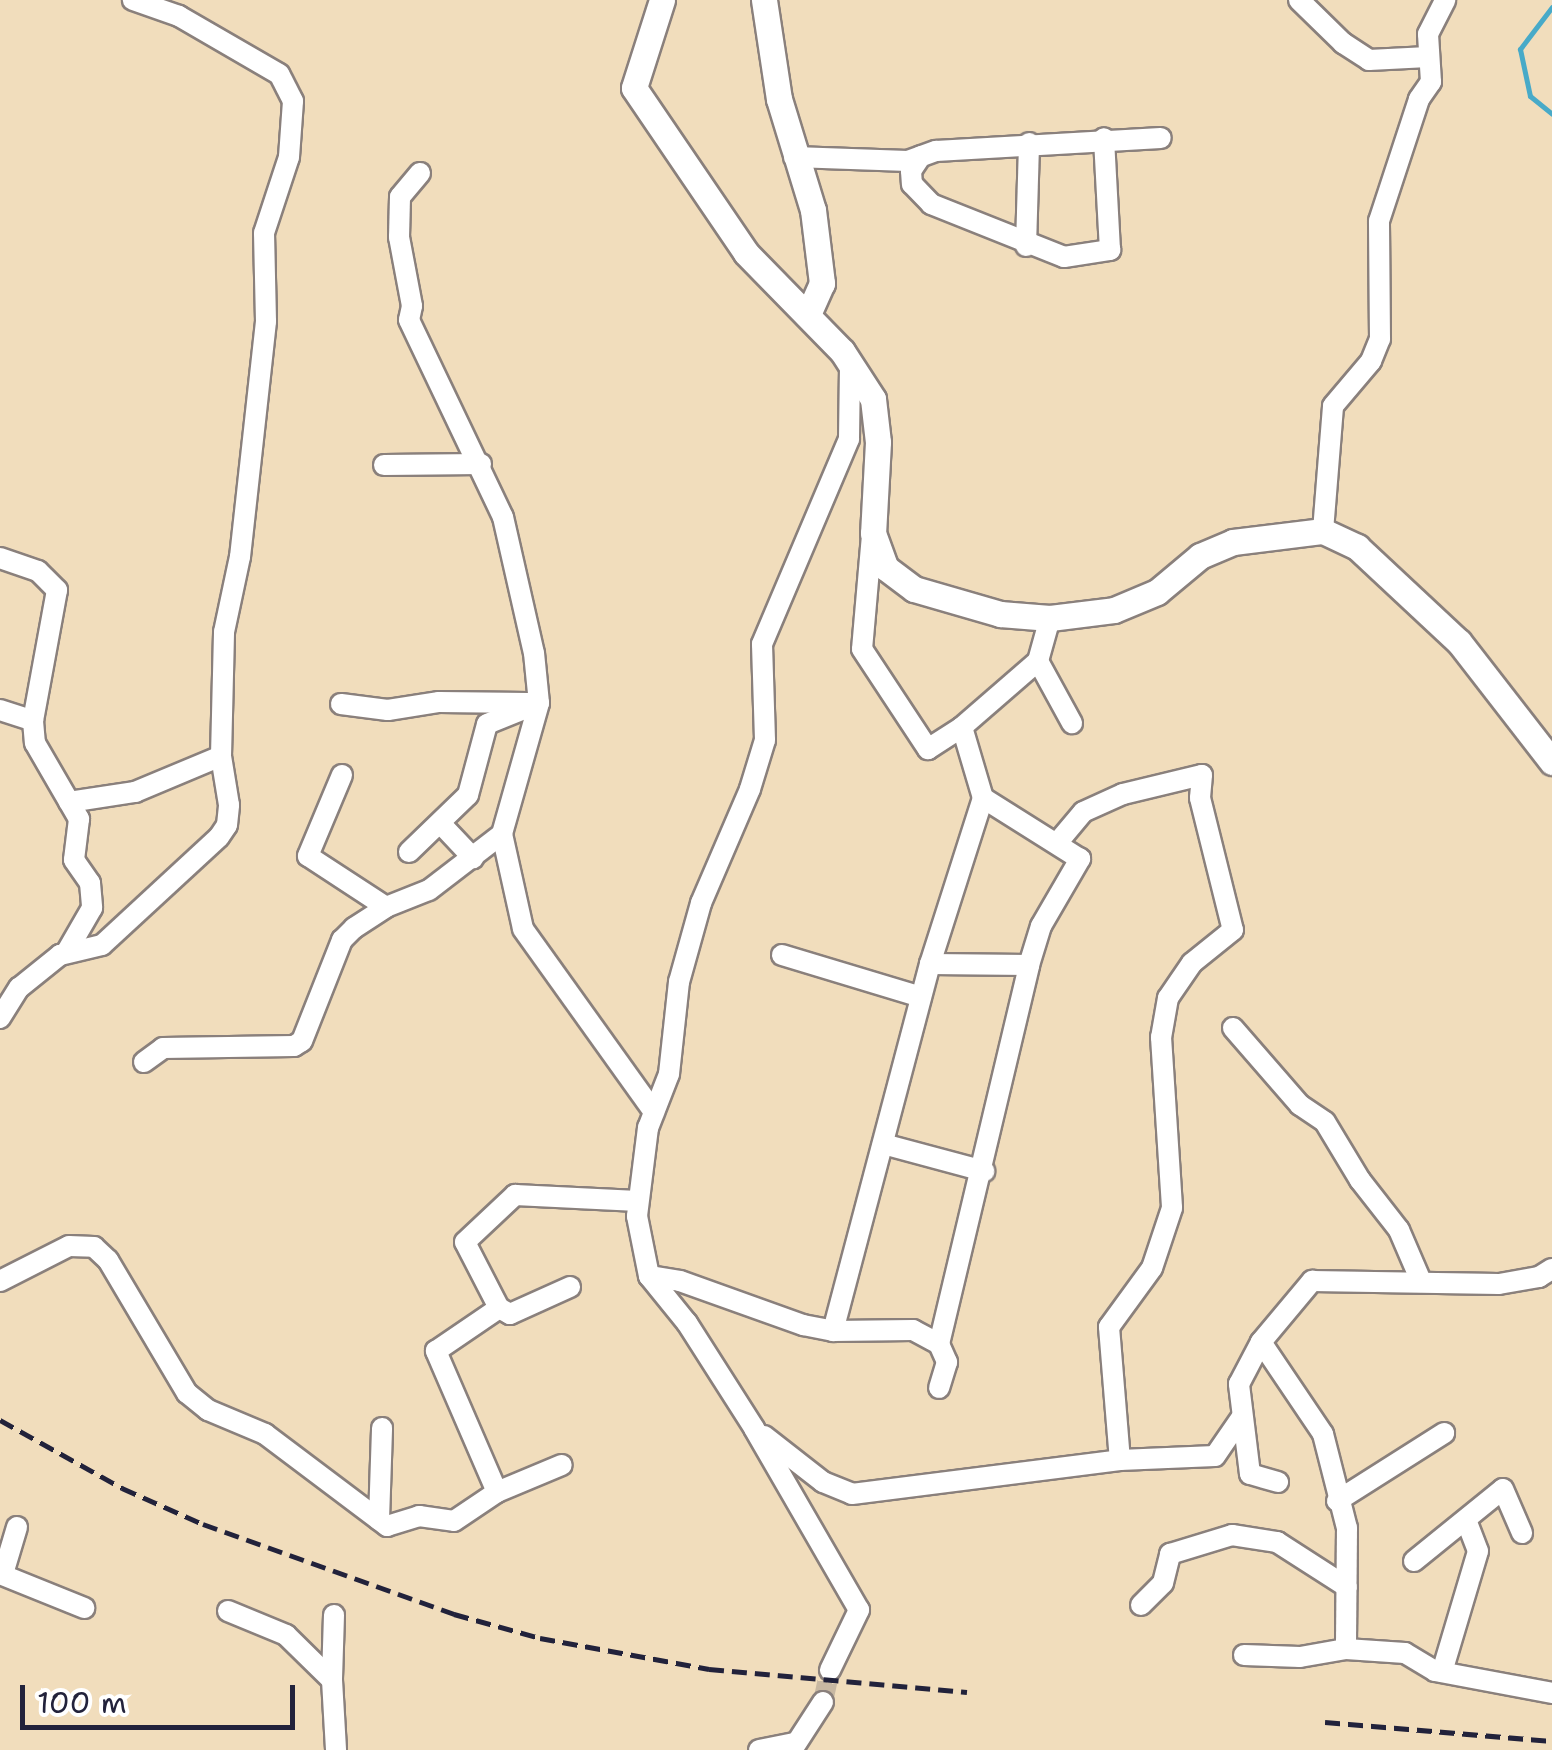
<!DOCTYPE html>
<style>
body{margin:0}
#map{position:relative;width:1552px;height:1750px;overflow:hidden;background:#f1ddbc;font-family:"Shantell Sans",sans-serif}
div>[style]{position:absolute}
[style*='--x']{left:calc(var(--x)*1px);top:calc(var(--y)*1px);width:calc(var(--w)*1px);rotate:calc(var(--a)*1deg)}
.stream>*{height:5px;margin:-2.5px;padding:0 2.5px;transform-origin:2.5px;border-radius:2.5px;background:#48aac8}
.minor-tunnel>*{height:20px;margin-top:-10px;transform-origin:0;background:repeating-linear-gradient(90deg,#c8b8a2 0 20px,transparent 0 30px)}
.roads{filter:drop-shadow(2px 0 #8a807c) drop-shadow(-2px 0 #8a807c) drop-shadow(0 2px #8a807c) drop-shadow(0 -2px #8a807c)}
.minor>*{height:20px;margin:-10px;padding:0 10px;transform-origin:10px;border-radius:10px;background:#fff}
.tertiary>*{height:25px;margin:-12.5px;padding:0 12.5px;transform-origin:12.5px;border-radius:12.5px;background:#fff}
.rail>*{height:5px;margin-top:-2.5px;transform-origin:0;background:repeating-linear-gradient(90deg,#22223b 0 15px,transparent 0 23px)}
span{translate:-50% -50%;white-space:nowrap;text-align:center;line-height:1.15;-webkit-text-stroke:8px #fff;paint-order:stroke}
.scale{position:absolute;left:20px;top:1685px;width:275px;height:45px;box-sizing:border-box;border:5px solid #22223b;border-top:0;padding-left:12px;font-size:30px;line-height:35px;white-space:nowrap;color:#22223b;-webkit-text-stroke:8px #fff;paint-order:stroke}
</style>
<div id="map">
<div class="stream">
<div style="--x:1552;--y:7;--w:53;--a:127.3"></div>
<div style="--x:1520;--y:49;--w:48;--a:78"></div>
<div style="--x:1530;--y:96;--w:28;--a:39"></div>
</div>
<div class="minor-tunnel">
<div style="--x:823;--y:1702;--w:33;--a:-78"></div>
</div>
<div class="roads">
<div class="minor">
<div style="--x:1299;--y:0;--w:62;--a:44.3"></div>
<div style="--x:1343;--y:43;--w:31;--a:33"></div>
<div style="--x:1369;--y:60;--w:59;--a:-2.9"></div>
<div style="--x:921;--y:156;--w:18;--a:124"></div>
<div style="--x:911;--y:171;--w:13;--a:86"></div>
<div style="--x:912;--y:184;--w:28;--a:46"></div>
<div style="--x:931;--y:204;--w:143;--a:21.7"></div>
<div style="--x:1064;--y:257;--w:47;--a:-8.7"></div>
<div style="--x:1110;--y:250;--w:112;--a:-93.1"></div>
<div style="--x:794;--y:157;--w:114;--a:2"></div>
<div style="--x:908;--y:161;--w:30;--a:-20"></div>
<div style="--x:936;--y:151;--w:225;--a:-3.3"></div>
<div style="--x:420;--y:173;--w:31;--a:130"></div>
<div style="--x:400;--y:197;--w:40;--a:91.4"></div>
<div style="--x:399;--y:237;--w:70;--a:79.3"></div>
<div style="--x:412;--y:306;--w:14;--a:102"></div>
<div style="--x:409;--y:320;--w:218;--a:64.5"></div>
<div style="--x:503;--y:517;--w:139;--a:77.2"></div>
<div style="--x:534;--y:653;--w:50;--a:84.3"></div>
<div style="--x:539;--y:703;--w:136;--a:105.8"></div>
<div style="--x:502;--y:834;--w:97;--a:77.5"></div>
<div style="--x:523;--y:929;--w:225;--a:54.4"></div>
<div style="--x:1026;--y:246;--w:103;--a:-88.3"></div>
<div style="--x:384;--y:465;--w:97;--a:-0.6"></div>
<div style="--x:1323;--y:531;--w:125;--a:-85.4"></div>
<div style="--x:1333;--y:406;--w:59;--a:-49.8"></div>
<div style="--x:1371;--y:361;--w:24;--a:-68"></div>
<div style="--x:1380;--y:339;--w:118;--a:-90.5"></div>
<div style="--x:1379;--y:221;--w:128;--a:-71.8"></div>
<div style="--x:1419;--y:99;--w:21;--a:-55"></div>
<div style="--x:1431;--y:82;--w:48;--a:-93.6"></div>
<div style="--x:1428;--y:34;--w:38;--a:-63"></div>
<div style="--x:872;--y:535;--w:114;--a:95"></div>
<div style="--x:862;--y:649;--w:120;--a:56.6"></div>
<div style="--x:928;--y:749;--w:40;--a:-32.9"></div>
<div style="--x:0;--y:558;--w:40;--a:18.9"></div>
<div style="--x:38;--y:571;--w:27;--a:45"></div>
<div style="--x:57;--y:590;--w:133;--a:100.4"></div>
<div style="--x:33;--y:721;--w:22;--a:85"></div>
<div style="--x:35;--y:743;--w:88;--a:59.9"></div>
<div style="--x:79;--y:819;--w:41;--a:97"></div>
<div style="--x:74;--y:860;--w:28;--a:55"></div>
<div style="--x:90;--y:883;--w:25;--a:85"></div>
<div style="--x:92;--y:908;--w:52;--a:120"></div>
<div style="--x:1050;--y:618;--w:45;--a:105.6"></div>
<div style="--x:1038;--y:661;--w:71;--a:61.3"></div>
<div style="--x:341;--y:704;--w:47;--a:7.3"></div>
<div style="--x:388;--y:710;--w:52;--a:-8.9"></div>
<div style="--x:439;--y:702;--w:89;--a:0.6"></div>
<div style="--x:0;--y:710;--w:35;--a:18"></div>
<div style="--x:342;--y:775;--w:88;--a:112.8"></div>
<div style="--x:308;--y:856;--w:93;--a:33.2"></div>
<div style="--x:69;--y:802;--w:67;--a:-8.6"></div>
<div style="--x:135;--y:792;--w:93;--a:-22.7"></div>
<div style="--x:441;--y:824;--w:47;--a:46.7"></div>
<div style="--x:1058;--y:842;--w:39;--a:-50"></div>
<div style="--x:1083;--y:812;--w:44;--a:-24.2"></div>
<div style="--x:1123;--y:794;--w:81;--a:-13.5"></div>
<div style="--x:1202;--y:775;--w:23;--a:95"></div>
<div style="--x:1200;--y:798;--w:136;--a:76"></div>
<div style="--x:1233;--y:930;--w:53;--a:141.2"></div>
<div style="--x:1192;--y:963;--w:42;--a:124.4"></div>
<div style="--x:1168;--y:998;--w:40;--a:100"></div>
<div style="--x:1161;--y:1037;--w:171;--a:86.3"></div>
<div style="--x:1172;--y:1208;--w:63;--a:108.4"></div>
<div style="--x:1152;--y:1268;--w:73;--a:126.1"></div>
<div style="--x:1109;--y:1327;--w:133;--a:85.3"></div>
<div style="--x:409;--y:852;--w:82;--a:-44"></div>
<div style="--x:468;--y:795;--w:73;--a:-75"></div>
<div style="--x:487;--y:724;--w:56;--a:-22"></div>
<div style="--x:782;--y:955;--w:145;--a:16.8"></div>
<div style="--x:930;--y:964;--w:99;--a:0.6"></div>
<div style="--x:0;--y:1018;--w:36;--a:-58"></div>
<div style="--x:19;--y:988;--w:53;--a:-38.8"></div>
<div style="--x:60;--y:955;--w:43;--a:-13.4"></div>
<div style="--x:102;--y:945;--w:159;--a:-42.7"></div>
<div style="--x:219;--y:837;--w:14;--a:-56"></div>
<div style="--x:227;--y:825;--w:20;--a:-84"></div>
<div style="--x:229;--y:805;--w:50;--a:-99.3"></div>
<div style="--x:221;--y:756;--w:124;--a:-88.6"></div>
<div style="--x:224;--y:632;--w:77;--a:-78"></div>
<div style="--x:240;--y:557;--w:237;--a:-83.7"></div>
<div style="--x:266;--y:321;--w:88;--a:-91.3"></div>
<div style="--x:264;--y:233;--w:80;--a:-71.8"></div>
<div style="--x:289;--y:157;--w:56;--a:-85.9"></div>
<div style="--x:293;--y:101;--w:30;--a:-117"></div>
<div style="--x:279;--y:74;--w:116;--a:-149.9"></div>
<div style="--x:179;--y:16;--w:49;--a:-160.8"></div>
<div style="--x:1233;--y:1028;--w:102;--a:49"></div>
<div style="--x:1300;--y:1105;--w:30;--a:34"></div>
<div style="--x:1325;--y:1122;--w:68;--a:58.9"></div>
<div style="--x:1360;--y:1180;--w:63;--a:52"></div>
<div style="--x:1399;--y:1230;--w:56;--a:66.7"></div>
<div style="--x:144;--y:1062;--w:24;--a:-36"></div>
<div style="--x:163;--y:1048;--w:131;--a:-0.9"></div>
<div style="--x:294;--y:1046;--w:9;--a:-32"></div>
<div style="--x:302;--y:1041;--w:109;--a:-68.4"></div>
<div style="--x:342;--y:940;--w:17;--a:-45"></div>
<div style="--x:354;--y:928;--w:38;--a:-33"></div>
<div style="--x:386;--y:907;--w:46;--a:-21.6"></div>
<div style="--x:429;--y:890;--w:92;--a:-37.5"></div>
<div style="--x:883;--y:1144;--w:105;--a:15"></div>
<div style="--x:649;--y:1276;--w:31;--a:9"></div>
<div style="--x:680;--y:1281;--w:131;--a:19.7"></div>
<div style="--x:803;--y:1325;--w:31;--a:11"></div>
<div style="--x:833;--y:1331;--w:80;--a:-0.7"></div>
<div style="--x:913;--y:1330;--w:30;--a:28"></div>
<div style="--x:939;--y:1344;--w:20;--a:66"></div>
<div style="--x:947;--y:1362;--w:27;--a:107"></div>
<div style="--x:0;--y:1281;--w:77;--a:-26.9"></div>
<div style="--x:69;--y:1246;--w:25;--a:2"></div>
<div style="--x:94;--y:1247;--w:19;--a:43"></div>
<div style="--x:108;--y:1260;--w:155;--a:59.3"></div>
<div style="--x:187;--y:1393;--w:27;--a:39"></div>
<div style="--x:208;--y:1410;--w:62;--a:22.8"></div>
<div style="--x:265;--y:1434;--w:153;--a:37"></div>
<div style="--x:387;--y:1526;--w:34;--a:-17"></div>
<div style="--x:419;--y:1516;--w:35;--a:8"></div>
<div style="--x:454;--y:1521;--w:52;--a:-34"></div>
<div style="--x:497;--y:1492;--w:70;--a:-22.6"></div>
<div style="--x:570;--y:1287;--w:66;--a:155.8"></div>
<div style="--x:510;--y:1314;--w:13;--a:-151"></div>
<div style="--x:499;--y:1308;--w:74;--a:-117.3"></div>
<div style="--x:465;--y:1242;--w:69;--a:-43.2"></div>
<div style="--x:515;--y:1195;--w:123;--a:2.8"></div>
<div style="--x:833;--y:1331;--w:380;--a:-75.2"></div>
<div style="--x:930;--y:964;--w:174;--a:-72.3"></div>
<div style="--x:983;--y:798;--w:74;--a:-106.5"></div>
<div style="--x:962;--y:727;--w:101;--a:-41"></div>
<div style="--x:1261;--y:1342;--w:111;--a:56"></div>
<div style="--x:1323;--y:1434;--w:97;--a:75.7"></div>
<div style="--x:1347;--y:1528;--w:121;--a:90.5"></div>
<div style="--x:939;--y:1344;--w:390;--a:-76.6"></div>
<div style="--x:1029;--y:965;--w:41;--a:-72.9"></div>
<div style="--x:1041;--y:926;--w:78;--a:-59.8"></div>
<div style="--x:1080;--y:859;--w:115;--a:-147.8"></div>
<div style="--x:764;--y:1436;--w:75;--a:37.9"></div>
<div style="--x:823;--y:1482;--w:31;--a:22"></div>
<div style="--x:852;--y:1494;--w:270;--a:-7.2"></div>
<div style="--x:1120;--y:1460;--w:95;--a:-2.4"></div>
<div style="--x:1215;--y:1456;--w:46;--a:-55.6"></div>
<div style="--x:1278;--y:1482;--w:29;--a:-164"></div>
<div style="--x:1250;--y:1474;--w:91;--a:-97"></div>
<div style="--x:1239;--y:1384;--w:47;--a:-62.4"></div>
<div style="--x:1261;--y:1342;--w:80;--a:-50.1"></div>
<div style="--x:1312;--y:1281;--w:187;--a:0.9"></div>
<div style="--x:1499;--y:1284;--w:41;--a:-9.9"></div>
<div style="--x:1539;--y:1277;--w:15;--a:-32"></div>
<div style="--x:497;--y:1492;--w:154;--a:-113.4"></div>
<div style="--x:436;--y:1351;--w:76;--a:-34.3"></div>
<div style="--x:1337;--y:1501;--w:127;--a:-32.4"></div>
<div style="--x:379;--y:1520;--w:92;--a:-88.1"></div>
<div style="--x:1414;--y:1561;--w:114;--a:-39"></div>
<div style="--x:1503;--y:1489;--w:48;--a:66.6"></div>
<div style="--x:0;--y:1574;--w:91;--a:22"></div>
<div style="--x:3;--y:1574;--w:49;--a:-73.4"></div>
<div style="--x:1141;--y:1605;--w:31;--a:-45"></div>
<div style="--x:1163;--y:1583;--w:30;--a:-76"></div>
<div style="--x:1170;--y:1554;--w:65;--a:-17"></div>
<div style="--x:1232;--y:1535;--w:46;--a:8.8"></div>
<div style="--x:1277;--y:1542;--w:83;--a:32.7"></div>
<div style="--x:228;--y:1611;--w:63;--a:22.5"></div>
<div style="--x:286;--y:1635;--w:64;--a:44.4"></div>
<div style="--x:334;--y:1615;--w:65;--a:91.8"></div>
<div style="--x:332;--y:1680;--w:70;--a:86.7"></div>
<div style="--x:1244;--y:1655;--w:56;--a:2"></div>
<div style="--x:1300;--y:1657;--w:47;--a:-9.9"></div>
<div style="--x:1346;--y:1649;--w:59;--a:3.9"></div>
<div style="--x:1405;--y:1653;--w:35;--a:31"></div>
<div style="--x:1435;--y:1671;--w:119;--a:10.6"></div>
<div style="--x:830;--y:1670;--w:67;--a:-64.2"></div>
<div style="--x:859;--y:1610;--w:210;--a:-120"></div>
<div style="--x:754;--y:1428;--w:125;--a:-122.5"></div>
<div style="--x:687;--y:1323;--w:60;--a:-129"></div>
<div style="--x:649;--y:1276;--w:61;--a:-101.3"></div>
<div style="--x:637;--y:1216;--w:89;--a:-82.9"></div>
<div style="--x:648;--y:1128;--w:58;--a:-68.7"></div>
<div style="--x:669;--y:1074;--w:93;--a:-83.8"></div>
<div style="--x:679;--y:982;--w:82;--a:-74.4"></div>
<div style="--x:701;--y:903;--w:124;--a:-66.7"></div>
<div style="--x:750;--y:789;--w:51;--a:-73"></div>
<div style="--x:765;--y:740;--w:96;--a:-91.8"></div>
<div style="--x:762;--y:644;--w:223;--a:-67"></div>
<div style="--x:849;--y:439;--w:73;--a:-89.2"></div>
<div style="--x:1442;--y:1672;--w:126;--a:-73.4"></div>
<div style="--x:1478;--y:1551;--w:31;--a:-111"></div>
<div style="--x:759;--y:1750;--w:37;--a:-11"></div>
<div style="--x:792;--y:1750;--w:57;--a:-57.1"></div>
</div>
<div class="tertiary">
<div style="--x:662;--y:0;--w:92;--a:107.7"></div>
<div style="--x:634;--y:88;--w:199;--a:55.8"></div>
<div style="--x:746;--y:253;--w:137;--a:45.6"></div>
<div style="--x:842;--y:351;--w:57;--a:57.1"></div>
<div style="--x:873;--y:399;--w:43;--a:83.4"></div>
<div style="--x:878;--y:442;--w:91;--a:93.1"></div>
<div style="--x:873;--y:533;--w:37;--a:70"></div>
<div style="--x:886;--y:568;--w:35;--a:37"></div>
<div style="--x:914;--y:589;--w:90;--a:16.2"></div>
<div style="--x:1000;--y:614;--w:50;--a:4.6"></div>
<div style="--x:1050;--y:618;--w:64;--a:-7.1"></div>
<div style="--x:1114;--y:610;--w:47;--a:-22.7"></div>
<div style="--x:1157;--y:592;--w:56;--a:-39.9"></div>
<div style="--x:1200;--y:556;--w:36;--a:-23"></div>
<div style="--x:1233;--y:542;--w:91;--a:-7"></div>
<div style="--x:1323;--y:531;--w:38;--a:25"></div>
<div style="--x:1357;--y:547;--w:139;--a:43"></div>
<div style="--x:1459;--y:642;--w:152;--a:52.2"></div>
<div style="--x:764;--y:0;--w:100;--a:81.4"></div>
<div style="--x:779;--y:99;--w:116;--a:73"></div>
<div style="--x:813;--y:210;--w:74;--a:83"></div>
<div style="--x:822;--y:283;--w:35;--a:114"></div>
</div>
</div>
<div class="rail">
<div style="--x:0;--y:1420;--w:140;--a:29.1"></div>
<div style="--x:122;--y:1488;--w:89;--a:24"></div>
<div style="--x:203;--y:1524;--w:267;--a:19.7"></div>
<div style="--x:454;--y:1614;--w:89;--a:15.6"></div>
<div style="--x:540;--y:1638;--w:172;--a:10.4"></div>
<div style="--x:709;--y:1669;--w:259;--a:5.1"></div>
<div style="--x:1325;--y:1722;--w:228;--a:4.8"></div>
</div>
<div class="scale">100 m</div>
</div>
